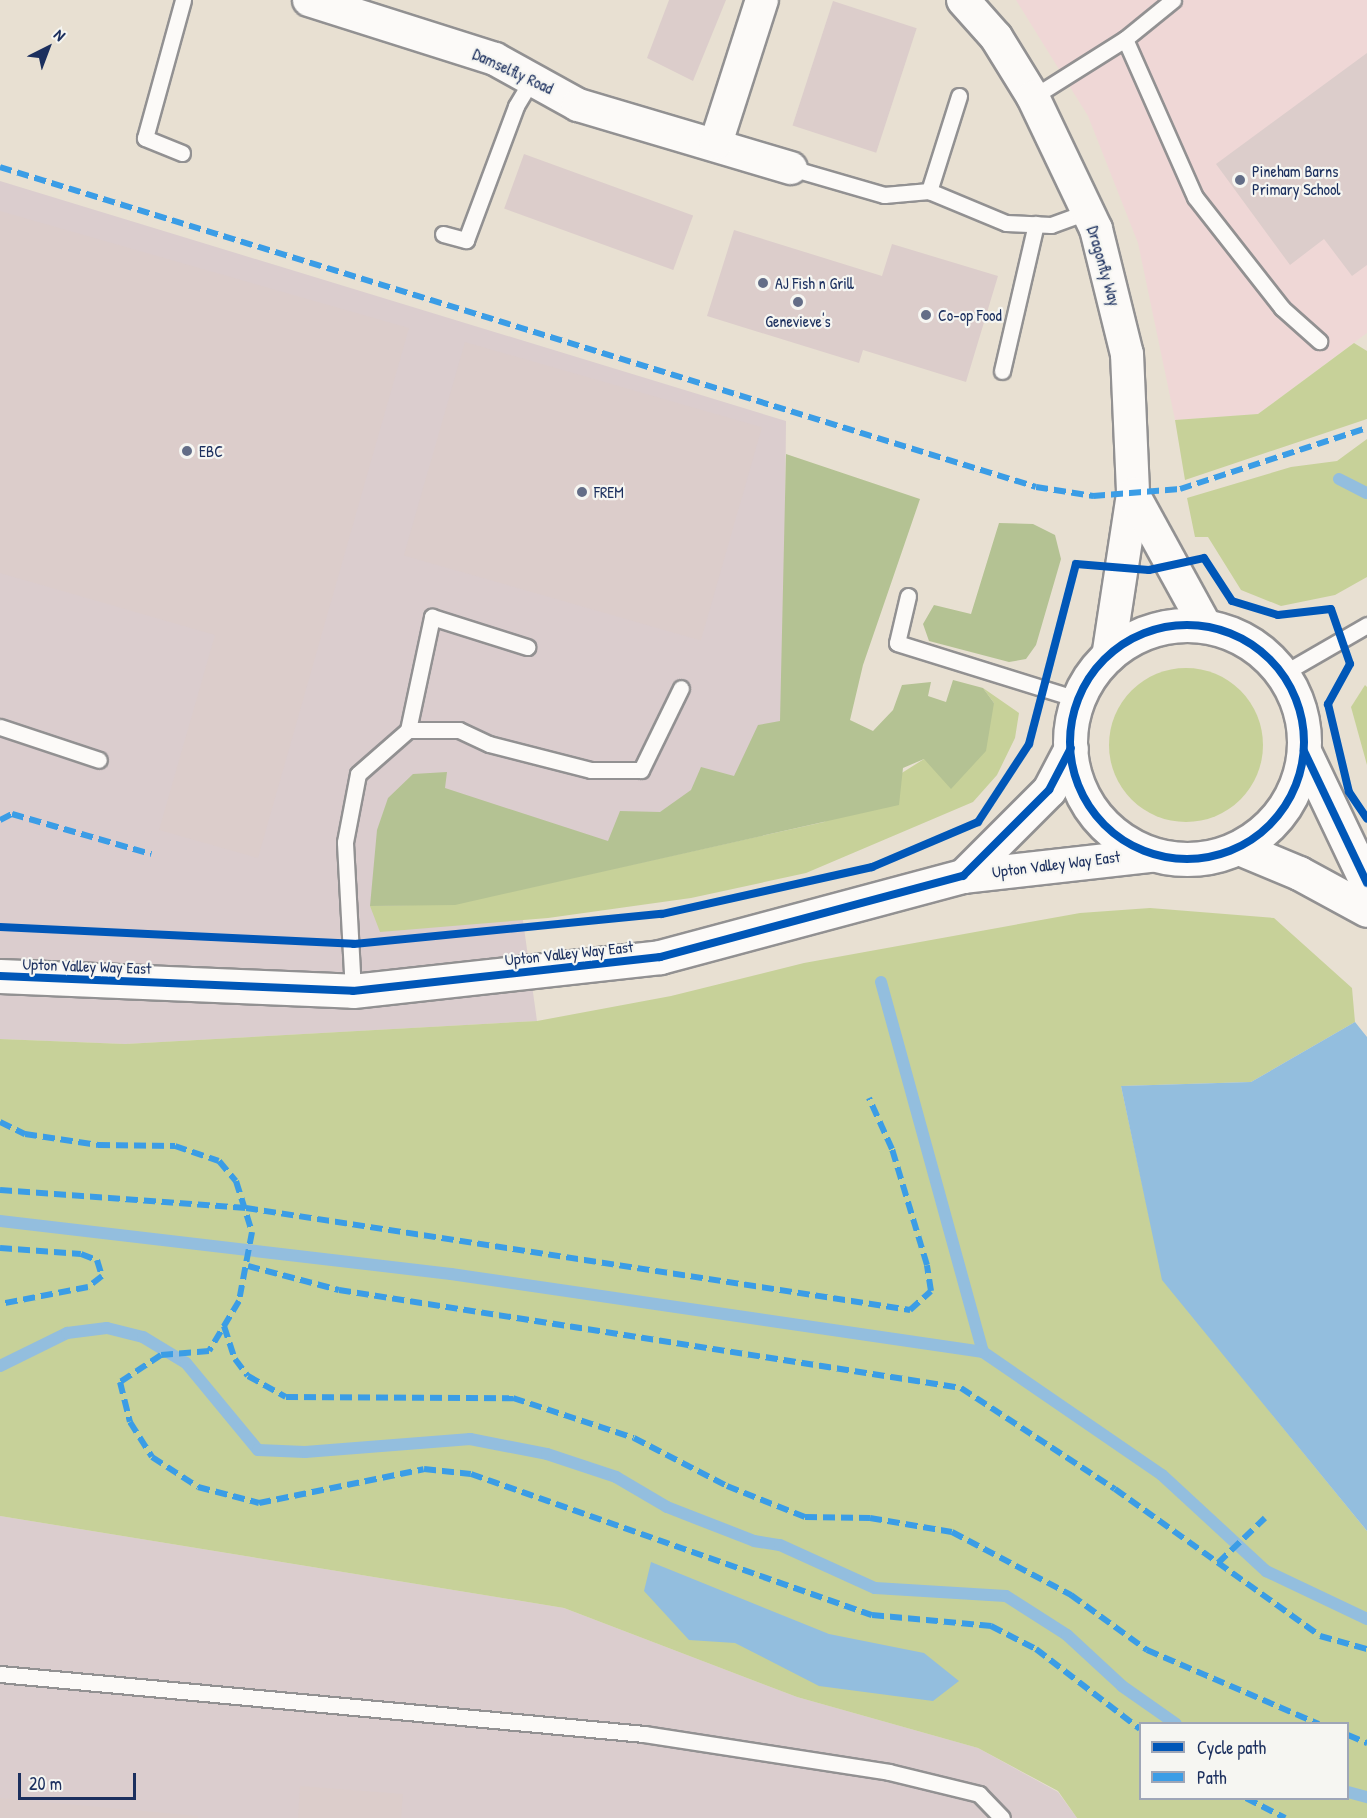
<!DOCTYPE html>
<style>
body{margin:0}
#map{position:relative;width:1367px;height:1818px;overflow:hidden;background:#e8e0d2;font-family:"Patrick Hand",sans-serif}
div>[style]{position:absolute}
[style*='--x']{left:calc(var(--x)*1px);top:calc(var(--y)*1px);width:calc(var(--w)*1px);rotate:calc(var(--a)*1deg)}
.built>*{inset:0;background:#efd7d6}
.industrial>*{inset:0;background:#dbcdce}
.green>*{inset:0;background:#c7d199}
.round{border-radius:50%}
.forest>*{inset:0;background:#b4c293}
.water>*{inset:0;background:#93bede}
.stream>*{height:12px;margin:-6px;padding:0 6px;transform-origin:6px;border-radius:6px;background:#93bede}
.building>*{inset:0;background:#dccdcb;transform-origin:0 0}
.roads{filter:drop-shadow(2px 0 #929192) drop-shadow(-2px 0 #929192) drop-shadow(0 2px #929192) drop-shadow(0 -2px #929192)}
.service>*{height:15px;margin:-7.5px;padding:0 7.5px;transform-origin:7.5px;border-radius:7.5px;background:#fcfaf8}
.minor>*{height:32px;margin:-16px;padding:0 16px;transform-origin:16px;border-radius:16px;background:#fcfaf8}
.tertiary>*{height:33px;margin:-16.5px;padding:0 16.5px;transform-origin:16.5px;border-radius:16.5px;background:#fcfaf8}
.tertiary>.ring{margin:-16.5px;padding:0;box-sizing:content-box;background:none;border:33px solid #fcfaf8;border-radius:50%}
.quiet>*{height:6px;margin-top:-3px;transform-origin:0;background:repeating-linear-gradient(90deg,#3b9de6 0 12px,transparent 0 18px)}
.cycleway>*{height:8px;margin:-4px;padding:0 4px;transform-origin:4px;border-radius:4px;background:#0057b8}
.cycleway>.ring{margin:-4px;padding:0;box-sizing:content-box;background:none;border:8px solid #0057b8;border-radius:50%}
.dots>*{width:16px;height:16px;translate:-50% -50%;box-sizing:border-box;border:3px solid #f6f6f2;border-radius:50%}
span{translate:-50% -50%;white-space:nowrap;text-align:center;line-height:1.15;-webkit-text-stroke:4.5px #f6f6f2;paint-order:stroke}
.street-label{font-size:16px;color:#1b2f5e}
.poi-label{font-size:16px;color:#1b2f5e}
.left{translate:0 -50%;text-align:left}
.legend{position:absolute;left:1139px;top:1722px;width:210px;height:78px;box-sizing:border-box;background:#f6f6f2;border:2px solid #9ea6b7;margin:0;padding:8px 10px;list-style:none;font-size:18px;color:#1b2f5e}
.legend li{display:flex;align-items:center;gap:12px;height:30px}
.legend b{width:30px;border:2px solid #9ea6b7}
.north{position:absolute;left:18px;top:18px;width:60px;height:60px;-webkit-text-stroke:4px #f6f6f2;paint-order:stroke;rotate:42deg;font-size:16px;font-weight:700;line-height:24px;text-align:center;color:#1b2f5e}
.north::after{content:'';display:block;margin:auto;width:21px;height:27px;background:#1b2f5e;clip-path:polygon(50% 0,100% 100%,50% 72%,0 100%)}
.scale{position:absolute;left:18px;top:1773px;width:118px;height:27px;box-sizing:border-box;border:3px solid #1b2f5e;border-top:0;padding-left:8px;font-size:18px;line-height:21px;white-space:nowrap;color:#1b2f5e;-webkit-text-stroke:4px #f6f6f2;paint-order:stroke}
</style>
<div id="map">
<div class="built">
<div style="clip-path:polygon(1016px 0,1367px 0,1367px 333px,1258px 414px,1175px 420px,1138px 243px,1088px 116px)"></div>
</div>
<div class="industrial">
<div style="clip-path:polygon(0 181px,786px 421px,782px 830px,519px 892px,537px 1021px,125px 1044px,0 1039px)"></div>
<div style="clip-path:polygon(0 1516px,564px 1608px,797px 1697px,978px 1748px,1058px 1792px,1077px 1818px,0 1818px)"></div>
</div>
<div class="green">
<div style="clip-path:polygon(1354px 343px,1367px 351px,1367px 419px,1185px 480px,1175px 420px,1258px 414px)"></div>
<div style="clip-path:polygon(1367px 439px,1367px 577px,1335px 595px,1281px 606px,1241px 590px,1208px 537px,1195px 537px,1187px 498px,1291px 467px,1337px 461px)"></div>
<div class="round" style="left:1109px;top:668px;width:154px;height:154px"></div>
<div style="clip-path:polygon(1365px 685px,1367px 687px,1367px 765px,1351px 707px)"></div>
<div style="clip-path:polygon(983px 688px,1019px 713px,1015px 738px,997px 775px,973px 802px,806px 873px,691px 898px,548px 918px,380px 932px,370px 906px,455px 904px,824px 822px,924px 759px,994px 703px)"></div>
<div style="clip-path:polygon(evenodd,1150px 908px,1274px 918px,1352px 988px,1355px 1022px,1251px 1082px,1121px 1086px,1163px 1280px,1367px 1531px,1367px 1818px,1077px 1818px,1058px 1791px,978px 1748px,797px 1697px,564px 1608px,0 1516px,0 1039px,125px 1044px,537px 1021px,671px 996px,804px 963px,1080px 913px,1150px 908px,1140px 1724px,1348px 1724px,1348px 1798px,1140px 1798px,1140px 1724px)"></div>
</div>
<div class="forest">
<div style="clip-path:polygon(786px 454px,920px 499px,863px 665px,850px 720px,873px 731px,893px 710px,902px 685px,931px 682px,928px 696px,946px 702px,953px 680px,983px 688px,994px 703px,986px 751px,951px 789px,924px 759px,903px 768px,899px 805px,455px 905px,370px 906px,377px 830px,388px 798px,413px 774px,447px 772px,445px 788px,608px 841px,620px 811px,660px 812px,691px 790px,701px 767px,734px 776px,758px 725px,780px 721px)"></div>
<div style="clip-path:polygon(999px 523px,1033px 524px,1055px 535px,1061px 559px,1036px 645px,1026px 659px,1009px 662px,929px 641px,923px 624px,934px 605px,971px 614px)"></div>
</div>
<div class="water">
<div style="clip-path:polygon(1355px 1022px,1367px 1037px,1367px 1531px,1162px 1280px,1121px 1086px,1251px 1082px)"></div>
<div style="clip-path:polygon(651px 1562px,829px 1634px,924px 1653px,959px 1681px,933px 1701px,819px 1686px,735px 1643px,689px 1640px,644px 1591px)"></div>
</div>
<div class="stream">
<div style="--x:1339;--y:479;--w:31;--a:27"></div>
<div style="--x:881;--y:982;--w:384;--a:74.6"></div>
<div style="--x:983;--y:1352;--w:217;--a:34.5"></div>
<div style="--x:1162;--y:1475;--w:142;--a:42.7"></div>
<div style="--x:1266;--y:1571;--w:112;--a:25.4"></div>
<div style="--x:0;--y:1221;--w:454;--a:6.7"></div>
<div style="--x:451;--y:1274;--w:538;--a:8.34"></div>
<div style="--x:0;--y:1366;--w:75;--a:-26.2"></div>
<div style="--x:67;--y:1333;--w:40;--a:-7.1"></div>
<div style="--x:107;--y:1328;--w:37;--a:14"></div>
<div style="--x:143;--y:1337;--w:50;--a:31.2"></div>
<div style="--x:186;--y:1363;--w:113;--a:50.4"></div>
<div style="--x:258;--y:1450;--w:47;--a:2.4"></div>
<div style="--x:305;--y:1452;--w:166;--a:-4.5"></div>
<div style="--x:470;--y:1439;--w:78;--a:11"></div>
<div style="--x:547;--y:1454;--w:73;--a:18.4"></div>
<div style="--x:616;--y:1477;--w:59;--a:30.5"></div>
<div style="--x:667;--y:1507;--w:93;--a:21.3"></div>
<div style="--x:754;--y:1541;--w:26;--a:9"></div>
<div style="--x:780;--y:1545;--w:104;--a:24.4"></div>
<div style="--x:875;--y:1588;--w:131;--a:3.5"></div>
<div style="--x:1006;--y:1596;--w:72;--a:32.6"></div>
<div style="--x:1067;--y:1635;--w:75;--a:42.8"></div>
<div style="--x:1122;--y:1686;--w:66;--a:35.1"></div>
<div style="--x:1348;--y:1792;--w:20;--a:15"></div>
</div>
<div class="building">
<div style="clip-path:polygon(669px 0,726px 0,693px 81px,647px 58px)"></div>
<div style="left:833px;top:1px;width:88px;height:131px;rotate:18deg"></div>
<div style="clip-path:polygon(1367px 53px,1367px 265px,1352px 276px,1324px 239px,1290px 265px,1216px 164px)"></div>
<div style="left:524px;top:154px;width:180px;height:58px;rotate:20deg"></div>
<div style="clip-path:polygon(0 211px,409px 328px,258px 858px,159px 830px,215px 635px,0 573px)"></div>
<div style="clip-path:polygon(734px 230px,882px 276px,892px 244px,998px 276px,966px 382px,863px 350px,859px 363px,707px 316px)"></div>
<div style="left:465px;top:342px;width:309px;height:222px;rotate:16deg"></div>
<div style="clip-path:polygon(300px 1786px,403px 1794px,401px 1818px,298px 1818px)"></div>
<div style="clip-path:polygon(0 1798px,198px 1816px,198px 1818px,0 1818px)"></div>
</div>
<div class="roads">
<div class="service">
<div style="--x:1125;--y:39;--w:62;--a:-39.1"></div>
<div style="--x:959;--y:96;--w:100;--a:107.5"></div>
<div style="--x:929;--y:191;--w:83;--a:22.6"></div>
<div style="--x:1006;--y:223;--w:45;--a:2.5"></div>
<div style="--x:1051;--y:225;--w:38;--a:-20"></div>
<div style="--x:1033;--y:97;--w:109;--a:-32.2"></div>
<div style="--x:1125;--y:39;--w:173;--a:66.1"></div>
<div style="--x:1195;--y:197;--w:141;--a:51.9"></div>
<div style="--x:1282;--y:308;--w:50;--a:41.7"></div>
<div style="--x:182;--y:153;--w:40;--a:-158"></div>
<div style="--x:145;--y:138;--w:143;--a:-74.6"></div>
<div style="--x:791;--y:168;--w:97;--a:16.2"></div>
<div style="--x:884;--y:195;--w:45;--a:-5.1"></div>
<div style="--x:443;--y:234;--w:24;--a:15"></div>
<div style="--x:466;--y:240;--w:143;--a:-69.5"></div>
<div style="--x:516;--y:106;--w:33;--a:-59"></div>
<div style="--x:1002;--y:371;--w:151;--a:-77"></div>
<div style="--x:908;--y:596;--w:48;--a:103.2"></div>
<div style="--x:897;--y:643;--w:189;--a:17.3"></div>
<div style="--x:1284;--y:673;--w:96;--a:-30"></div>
<div style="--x:0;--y:727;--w:104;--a:18.4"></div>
<div style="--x:408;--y:730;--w:116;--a:-78"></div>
<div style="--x:432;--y:617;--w:100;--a:17.5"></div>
<div style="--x:353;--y:991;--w:149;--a:-93.1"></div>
<div style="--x:345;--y:842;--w:69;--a:-79.2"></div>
<div style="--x:358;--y:774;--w:67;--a:-41.3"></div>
<div style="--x:408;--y:730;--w:51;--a:0"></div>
<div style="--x:459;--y:730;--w:33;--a:25"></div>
<div style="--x:489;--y:744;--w:105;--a:14.3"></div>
<div style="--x:591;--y:770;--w:50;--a:0"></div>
<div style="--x:641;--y:770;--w:91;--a:-64"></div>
<div style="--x:0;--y:1674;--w:647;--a:5.32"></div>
<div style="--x:644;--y:1734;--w:248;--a:8.8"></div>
<div style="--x:889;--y:1772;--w:93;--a:13.7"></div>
<div style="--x:979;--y:1794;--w:33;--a:46"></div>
</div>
<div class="minor">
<div style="--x:309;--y:0;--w:195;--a:17.6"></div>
<div style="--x:495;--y:59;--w:95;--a:29"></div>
<div style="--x:578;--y:105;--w:222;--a:16.5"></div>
<div style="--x:963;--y:0;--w:50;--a:48.3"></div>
<div style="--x:996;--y:37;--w:70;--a:58.3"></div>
<div style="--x:1033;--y:97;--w:146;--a:64.5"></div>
<div style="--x:1096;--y:229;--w:129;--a:76.1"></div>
<div style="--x:1127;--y:354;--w:140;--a:87.5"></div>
<div style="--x:1133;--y:494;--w:165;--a:98.7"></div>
<div style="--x:716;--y:143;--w:150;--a:-72.2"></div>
<div style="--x:1133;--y:494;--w:147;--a:61.2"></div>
</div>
<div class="tertiary">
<div class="ring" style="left:1070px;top:625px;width:201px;height:201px"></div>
<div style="--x:1304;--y:751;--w:146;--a:64.5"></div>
<div style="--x:1239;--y:848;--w:65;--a:22.6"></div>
<div style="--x:1299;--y:873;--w:77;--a:28.6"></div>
<div style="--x:963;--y:876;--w:122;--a:-45"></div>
<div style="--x:1049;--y:790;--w:47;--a:-62.4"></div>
<div style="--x:0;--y:976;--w:353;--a:2.4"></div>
<div style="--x:353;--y:991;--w:309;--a:-6.3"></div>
<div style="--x:660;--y:957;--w:314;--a:-15"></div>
<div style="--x:963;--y:876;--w:188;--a:-6.4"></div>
</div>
</div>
<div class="quiet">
<div style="--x:0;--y:167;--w:1084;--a:17.16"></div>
<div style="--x:1036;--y:487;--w:58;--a:9"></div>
<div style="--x:1093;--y:496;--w:87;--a:-4.6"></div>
<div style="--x:1180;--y:489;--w:197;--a:-18.1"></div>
<div style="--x:0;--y:820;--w:13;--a:-27"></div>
<div style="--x:12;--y:814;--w:145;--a:16.1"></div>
<div style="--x:0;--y:1122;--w:28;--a:26"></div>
<div style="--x:25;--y:1134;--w:74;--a:8.6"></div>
<div style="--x:98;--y:1145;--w:77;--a:0.7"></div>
<div style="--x:175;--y:1146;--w:46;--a:18.8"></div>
<div style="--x:219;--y:1161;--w:26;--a:50"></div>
<div style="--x:236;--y:1181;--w:53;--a:72.6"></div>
<div style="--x:252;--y:1232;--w:70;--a:100.7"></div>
<div style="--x:239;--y:1301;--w:58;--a:121"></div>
<div style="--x:209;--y:1351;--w:48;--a:175.2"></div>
<div style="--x:161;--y:1355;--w:49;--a:146.6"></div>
<div style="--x:120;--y:1382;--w:41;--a:76"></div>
<div style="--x:130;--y:1422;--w:41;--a:57.8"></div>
<div style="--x:152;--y:1457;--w:55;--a:33.1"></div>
<div style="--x:198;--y:1487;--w:63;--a:14.7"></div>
<div style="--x:259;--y:1503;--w:168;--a:-11.6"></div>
<div style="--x:424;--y:1469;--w:47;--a:6.1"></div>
<div style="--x:471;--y:1474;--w:425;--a:19.4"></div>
<div style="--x:872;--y:1615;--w:120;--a:5.3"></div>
<div style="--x:991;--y:1626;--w:51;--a:27.1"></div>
<div style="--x:1036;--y:1649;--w:131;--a:37.6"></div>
<div style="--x:0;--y:1190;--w:247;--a:4.2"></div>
<div style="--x:246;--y:1208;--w:672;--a:8.73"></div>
<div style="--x:910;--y:1310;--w:28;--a:-42"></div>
<div style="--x:931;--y:1291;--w:26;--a:-99"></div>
<div style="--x:927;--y:1265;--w:121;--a:-106.8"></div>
<div style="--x:892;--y:1149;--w:56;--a:-114.3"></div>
<div style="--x:0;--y:1248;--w:81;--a:4.2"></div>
<div style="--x:81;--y:1254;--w:17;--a:21"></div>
<div style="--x:97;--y:1260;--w:17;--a:73"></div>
<div style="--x:102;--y:1276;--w:18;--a:142"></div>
<div style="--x:88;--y:1287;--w:90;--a:169.1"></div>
<div style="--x:248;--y:1266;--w:94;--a:14.8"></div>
<div style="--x:339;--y:1290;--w:630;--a:8.95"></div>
<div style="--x:961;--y:1388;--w:184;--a:33.3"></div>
<div style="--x:1115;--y:1489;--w:252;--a:35.6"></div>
<div style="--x:1320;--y:1636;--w:49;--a:15.5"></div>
<div style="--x:224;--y:1326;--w:35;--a:72"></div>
<div style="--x:235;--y:1359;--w:21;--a:53"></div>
<div style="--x:248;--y:1376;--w:43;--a:28.9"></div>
<div style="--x:286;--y:1397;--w:227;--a:0.3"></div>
<div style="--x:513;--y:1398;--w:127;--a:18.3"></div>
<div style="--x:634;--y:1438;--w:105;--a:27.3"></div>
<div style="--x:727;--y:1486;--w:84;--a:21.7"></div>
<div style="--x:805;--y:1517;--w:65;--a:0.9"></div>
<div style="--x:870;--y:1518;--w:83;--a:9.7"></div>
<div style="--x:952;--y:1532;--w:135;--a:27.9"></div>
<div style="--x:1071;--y:1595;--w:94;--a:35.9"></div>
<div style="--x:1147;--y:1650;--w:187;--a:23.3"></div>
<div style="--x:1218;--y:1563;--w:65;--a:-43.8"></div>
<div style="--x:1348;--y:1735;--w:21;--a:23"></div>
<div style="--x:1246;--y:1798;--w:44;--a:27.1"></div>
</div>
<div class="cycleway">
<div class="ring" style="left:1070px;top:625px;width:226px;height:226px"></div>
<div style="--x:1304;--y:751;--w:146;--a:64.5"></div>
<div style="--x:0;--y:927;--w:354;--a:2.7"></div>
<div style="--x:354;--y:944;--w:309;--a:-5.6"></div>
<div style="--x:662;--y:914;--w:215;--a:-12.6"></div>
<div style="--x:872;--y:867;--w:115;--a:-23"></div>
<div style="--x:978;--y:822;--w:93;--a:-56.8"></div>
<div style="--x:1029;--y:744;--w:186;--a:-75.4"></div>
<div style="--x:1076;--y:564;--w:73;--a:4.7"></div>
<div style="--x:1149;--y:570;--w:56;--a:-12.3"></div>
<div style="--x:1204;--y:558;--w:51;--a:56.9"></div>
<div style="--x:1232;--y:601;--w:48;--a:16.9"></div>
<div style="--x:1278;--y:615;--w:53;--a:-6.5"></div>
<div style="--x:1331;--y:609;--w:58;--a:70.9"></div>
<div style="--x:1350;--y:664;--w:46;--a:118.8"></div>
<div style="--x:1328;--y:704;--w:90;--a:76.6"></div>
<div style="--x:1349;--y:792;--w:32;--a:56"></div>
<div style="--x:0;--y:976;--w:353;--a:2.4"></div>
<div style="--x:353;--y:991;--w:309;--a:-6.3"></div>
<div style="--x:660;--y:957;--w:314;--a:-15"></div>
<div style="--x:963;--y:876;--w:122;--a:-45"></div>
<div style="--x:1049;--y:790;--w:47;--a:-62.4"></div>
</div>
<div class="dots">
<div style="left:1240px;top:180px;background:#636d87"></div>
<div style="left:763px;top:283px;background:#636d87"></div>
<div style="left:798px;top:302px;background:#636d87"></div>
<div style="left:926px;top:315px;background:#636d87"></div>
<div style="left:187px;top:451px;background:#636d87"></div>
<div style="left:582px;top:492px;background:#636d87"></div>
</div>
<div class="street-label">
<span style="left:513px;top:71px;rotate:25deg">Damselfly Road</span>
<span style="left:1104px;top:266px;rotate:74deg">Dragonfly Way</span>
<span style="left:1056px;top:864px;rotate:-7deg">Upton Valley Way East</span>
<span style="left:569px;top:953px;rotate:-6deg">Upton Valley Way East</span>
<span style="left:87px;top:966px;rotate:2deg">Upton Valley Way East</span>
</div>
<div class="poi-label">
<span class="left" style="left:1252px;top:180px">Pineham Barns<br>Primary School</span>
<span class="left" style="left:775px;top:283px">AJ Fish n Grill</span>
<span class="left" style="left:938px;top:315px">Co-op Food</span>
<span style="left:798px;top:321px">Genevieve's</span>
<span class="left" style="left:199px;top:451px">EBC</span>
<span class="left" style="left:594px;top:492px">FREM</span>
</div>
<ul class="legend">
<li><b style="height:8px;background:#0057b8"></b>Cycle path</li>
<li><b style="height:8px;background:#3b9de6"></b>Path</li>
</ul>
<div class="north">N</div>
<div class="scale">20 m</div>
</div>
